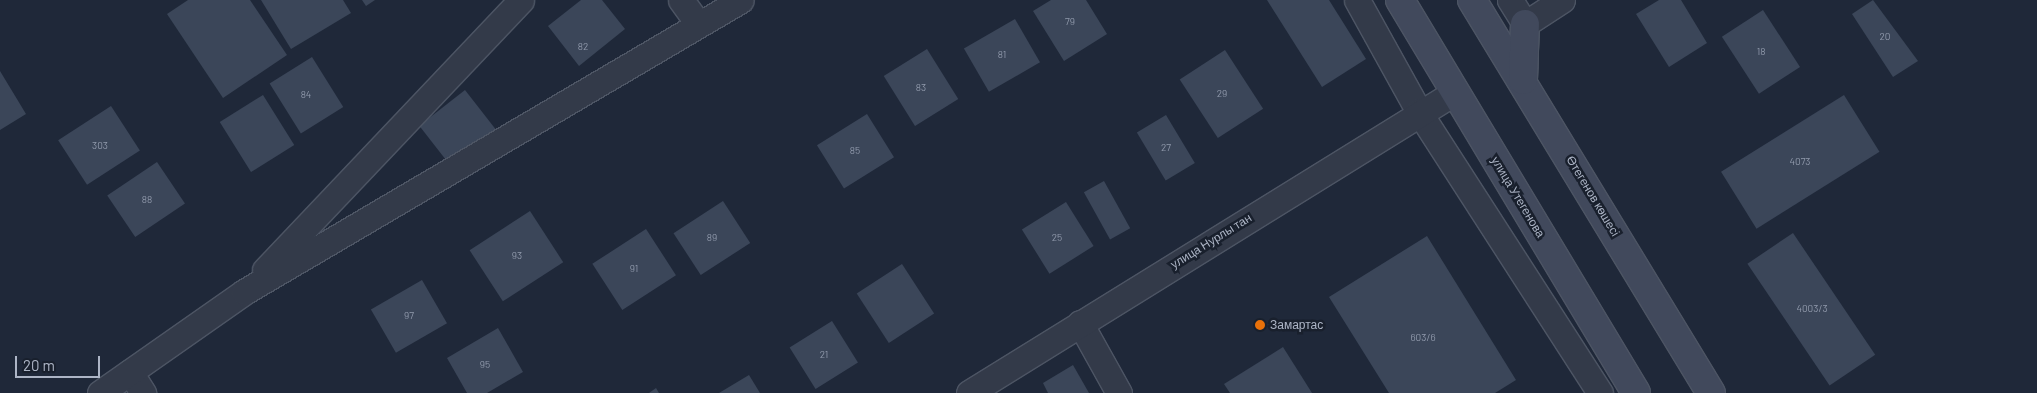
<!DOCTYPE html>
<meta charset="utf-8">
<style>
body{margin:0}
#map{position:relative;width:2037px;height:393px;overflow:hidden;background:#1f2839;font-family:Barlow,sans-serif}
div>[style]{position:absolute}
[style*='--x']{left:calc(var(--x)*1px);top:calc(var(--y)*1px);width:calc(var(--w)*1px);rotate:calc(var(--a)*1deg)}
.building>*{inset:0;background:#3b4659;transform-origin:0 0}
.roads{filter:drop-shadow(1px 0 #4d5564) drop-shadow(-1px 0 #4d5564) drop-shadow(0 1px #4d5564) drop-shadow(0 -1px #4d5564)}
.minor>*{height:25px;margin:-12.5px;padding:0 12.5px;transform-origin:12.5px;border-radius:12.5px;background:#333a49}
.secondary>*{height:28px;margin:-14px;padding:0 14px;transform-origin:14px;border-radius:14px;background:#41495c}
.dots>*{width:14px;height:14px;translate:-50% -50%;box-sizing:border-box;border:2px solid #19202d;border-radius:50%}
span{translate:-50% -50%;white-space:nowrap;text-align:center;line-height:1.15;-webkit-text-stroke:5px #19202d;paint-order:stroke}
.number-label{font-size:10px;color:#9099ab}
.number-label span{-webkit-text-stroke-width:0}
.street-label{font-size:12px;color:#adb5c6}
.poi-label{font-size:12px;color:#adb5c6}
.left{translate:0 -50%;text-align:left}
.scale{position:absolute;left:15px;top:356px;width:85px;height:22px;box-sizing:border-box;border:2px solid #adb5c6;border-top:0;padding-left:6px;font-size:15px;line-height:18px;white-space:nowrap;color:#adb5c6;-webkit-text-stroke:4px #19202d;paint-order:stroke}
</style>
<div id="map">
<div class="building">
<div style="clip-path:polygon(188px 0,250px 0,287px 55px,223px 98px,167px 14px)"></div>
<div style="clip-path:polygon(261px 0,343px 0,351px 13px,291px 49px)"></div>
<div style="clip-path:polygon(362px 0,375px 0,366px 6px)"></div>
<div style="clip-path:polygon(581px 0,602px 0,625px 29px,579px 66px,548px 26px)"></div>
<div style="clip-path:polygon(1051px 0,1086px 0,1107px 34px,1064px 61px,1033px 11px)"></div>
<div style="clip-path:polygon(1267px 0,1329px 0,1366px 59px,1322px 87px)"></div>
<div style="clip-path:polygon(1659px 0,1681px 0,1707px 43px,1669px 67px,1636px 14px)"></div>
<div style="clip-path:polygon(1873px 0,1918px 61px,1893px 77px,1852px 14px)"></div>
<div style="left:1763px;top:10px;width:68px;height:49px;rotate:57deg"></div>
<div style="left:1015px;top:19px;width:50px;height:59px;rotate:60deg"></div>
<div style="left:927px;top:49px;width:59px;height:51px;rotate:58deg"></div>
<div style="left:1225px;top:50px;width:70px;height:54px;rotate:57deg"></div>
<div style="left:312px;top:57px;width:59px;height:50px;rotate:58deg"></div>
<div style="clip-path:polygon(0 71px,26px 114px,0 130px)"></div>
<div style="left:465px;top:90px;width:51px;height:58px;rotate:52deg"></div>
<div style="left:263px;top:95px;width:59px;height:51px;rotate:58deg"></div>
<div style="left:1844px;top:95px;width:67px;height:145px;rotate:58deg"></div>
<div style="left:111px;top:106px;width:53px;height:63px;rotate:57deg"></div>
<div style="left:867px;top:114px;width:51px;height:59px;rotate:58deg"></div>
<div style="left:1166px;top:115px;width:56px;height:34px;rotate:59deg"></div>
<div style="left:157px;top:162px;width:50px;height:60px;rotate:56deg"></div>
<div style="left:1104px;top:181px;width:54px;height:23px;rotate:61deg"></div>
<div style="left:723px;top:201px;width:50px;height:59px;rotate:57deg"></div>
<div style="left:1066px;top:202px;width:52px;height:52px;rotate:58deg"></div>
<div style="left:530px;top:211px;width:61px;height:72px;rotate:57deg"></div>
<div style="left:646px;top:229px;width:55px;height:64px;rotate:57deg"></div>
<div style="left:1793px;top:233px;width:147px;height:55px;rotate:56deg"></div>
<div style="clip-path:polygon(1427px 236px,1516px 380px,1495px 393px,1389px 393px,1329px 297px)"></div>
<div style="left:902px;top:264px;width:59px;height:54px;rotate:57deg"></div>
<div style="left:422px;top:280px;width:50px;height:59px;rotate:60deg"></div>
<div style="left:832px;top:321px;width:49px;height:50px;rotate:58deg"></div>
<div style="clip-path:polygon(498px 328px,523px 372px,487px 393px,467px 393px,447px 358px)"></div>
<div style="clip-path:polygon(1283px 347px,1312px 393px,1230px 393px,1224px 384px)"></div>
<div style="clip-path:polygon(1073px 365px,1089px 393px,1048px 393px,1043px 383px)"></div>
<div style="clip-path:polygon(749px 375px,760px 393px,719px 393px)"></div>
<div style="clip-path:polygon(656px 388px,659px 393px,649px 393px)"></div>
</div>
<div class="roads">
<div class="minor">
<div style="--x:681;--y:0;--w:29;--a:54"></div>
<div style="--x:1357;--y:0;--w:128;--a:61"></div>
<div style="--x:1419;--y:112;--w:334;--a:57.2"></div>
<div style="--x:1510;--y:0;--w:28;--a:58"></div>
<div style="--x:1525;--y:24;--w:44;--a:-33"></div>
<div style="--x:265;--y:270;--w:372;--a:-46.5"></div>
<div style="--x:1080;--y:323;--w:80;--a:60.9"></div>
<div style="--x:130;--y:372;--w:25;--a:58"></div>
<div style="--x:100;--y:393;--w:176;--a:-35"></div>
<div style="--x:244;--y:292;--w:576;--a:-30.44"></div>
<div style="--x:969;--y:393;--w:572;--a:-31.77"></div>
</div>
<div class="secondary">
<div style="--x:1400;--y:0;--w:458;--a:59"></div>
<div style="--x:1472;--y:0;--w:460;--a:58.7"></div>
<div style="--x:1523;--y:80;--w:56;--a:-88"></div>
</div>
</div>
<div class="dots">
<div style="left:1260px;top:325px;background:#e8710a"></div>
</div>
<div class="number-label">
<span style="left:1070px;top:22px">79</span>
<span style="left:1885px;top:37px">20</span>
<span style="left:583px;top:47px">82</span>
<span style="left:1761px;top:52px">18</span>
<span style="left:1002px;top:55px">81</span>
<span style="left:921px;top:88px">83</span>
<span style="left:1222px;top:94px">29</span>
<span style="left:306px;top:95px">84</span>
<span style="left:100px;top:146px">303</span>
<span style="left:1166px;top:148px">27</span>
<span style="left:855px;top:151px">85</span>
<span style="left:1800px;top:162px">4073</span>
<span style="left:147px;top:200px">88</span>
<span style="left:712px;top:238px">89</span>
<span style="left:1057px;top:238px">25</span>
<span style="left:517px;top:256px">93</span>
<span style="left:634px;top:269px">91</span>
<span style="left:1812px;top:309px">4003/3</span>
<span style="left:409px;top:316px">97</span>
<span style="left:1423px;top:338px">603/6</span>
<span style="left:824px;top:355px">21</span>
<span style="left:485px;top:365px">95</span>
</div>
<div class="street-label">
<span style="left:1593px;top:196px;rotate:59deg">Өтегенов көшесі</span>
<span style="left:1518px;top:197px;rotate:59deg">улица Утегенова</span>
<span style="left:1211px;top:241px;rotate:-32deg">улица Нурлы тан</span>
</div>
<div class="poi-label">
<span class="left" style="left:1270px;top:325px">Замартас</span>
</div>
<div class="scale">20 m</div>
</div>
